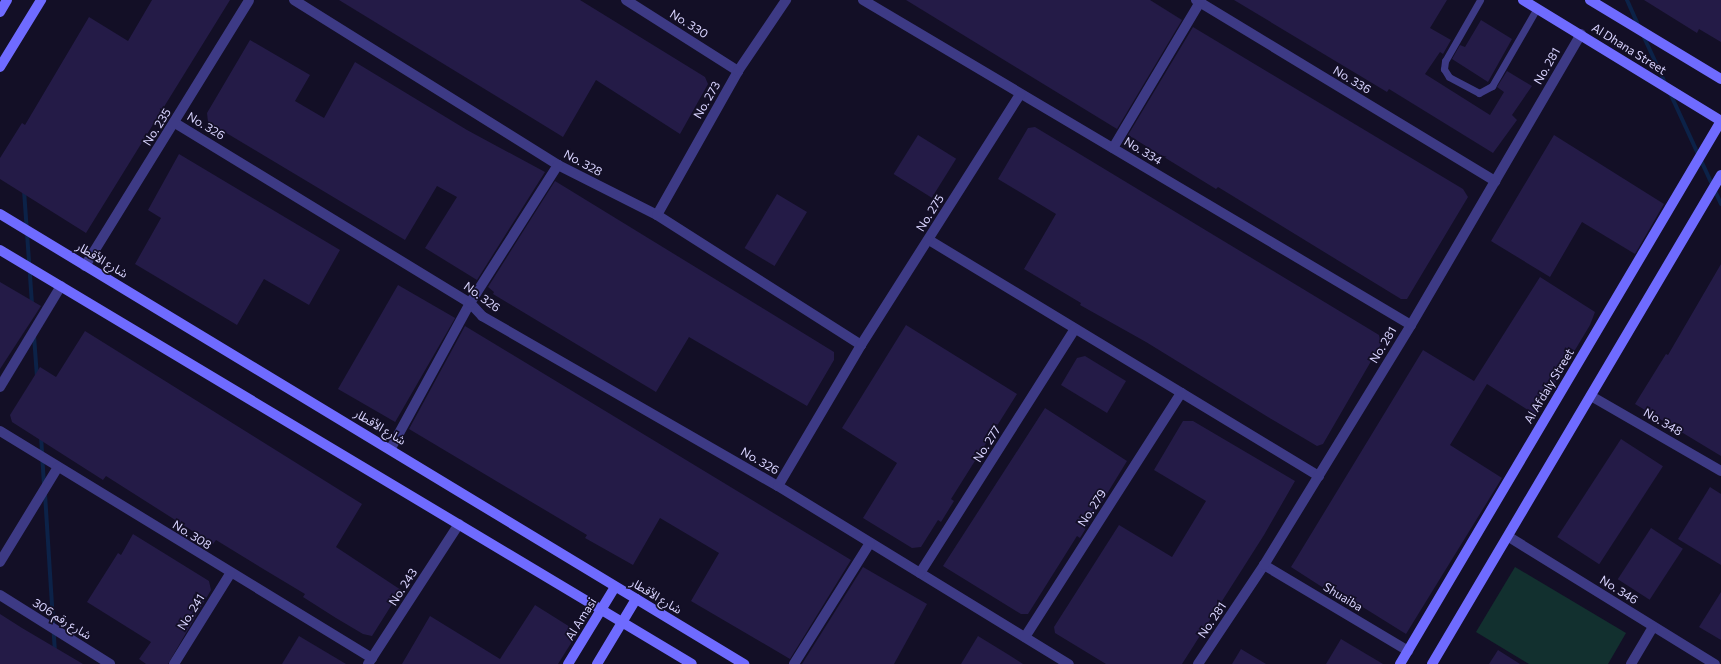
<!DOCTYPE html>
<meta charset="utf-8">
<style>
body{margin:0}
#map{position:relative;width:1721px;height:664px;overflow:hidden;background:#130f26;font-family:Commissioner,"Noto Sans Arabic",sans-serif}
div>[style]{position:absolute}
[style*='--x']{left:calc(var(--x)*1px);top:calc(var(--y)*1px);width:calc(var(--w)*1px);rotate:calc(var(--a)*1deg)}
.green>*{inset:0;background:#12302f}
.stream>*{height:4px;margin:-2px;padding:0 2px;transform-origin:2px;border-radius:2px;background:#0c2248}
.building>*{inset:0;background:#241b47;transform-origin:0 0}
.lane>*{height:7px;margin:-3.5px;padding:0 3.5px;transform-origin:3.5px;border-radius:3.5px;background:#3d3a85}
.street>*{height:10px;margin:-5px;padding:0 5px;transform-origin:5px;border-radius:5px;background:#3d3a85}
.secondary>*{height:10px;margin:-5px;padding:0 5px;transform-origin:5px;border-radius:5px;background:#6f6bff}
span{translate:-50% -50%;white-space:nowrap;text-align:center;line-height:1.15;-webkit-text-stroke:3.5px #130f26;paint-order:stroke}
.street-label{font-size:12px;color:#d9d4ff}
</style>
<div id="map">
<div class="green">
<div style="clip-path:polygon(1515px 567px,1626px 633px,1608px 664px,1529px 664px,1476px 632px)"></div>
</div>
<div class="stream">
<div style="--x:1627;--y:0;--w:30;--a:66"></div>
<div style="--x:1643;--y:35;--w:55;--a:65.3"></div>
<div style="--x:1670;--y:93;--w:122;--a:65.3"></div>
<div style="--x:24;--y:190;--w:115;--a:86"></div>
<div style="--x:34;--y:336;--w:41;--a:85.8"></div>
<div style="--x:41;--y:436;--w:49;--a:86.5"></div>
<div style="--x:45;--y:494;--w:159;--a:86.4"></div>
</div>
<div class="building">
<div style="clip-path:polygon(152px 0,230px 0,86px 233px,0 179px,0 158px,22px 123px,25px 125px,89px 17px,128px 41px)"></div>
<div style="clip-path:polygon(339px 0,580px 0,705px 77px,708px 84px,680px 134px,596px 80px,563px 137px)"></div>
<div style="clip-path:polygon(906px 0,1150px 0,1182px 20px,1117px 129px)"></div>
<div style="clip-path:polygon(1234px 0,1447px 0,1430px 28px,1451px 40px,1443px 54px,1440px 52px,1425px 74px,1490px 115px,1504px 92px,1497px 87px,1507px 71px,1532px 86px,1512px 115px,1517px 120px,1493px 153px,1389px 89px,1387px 92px)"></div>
<div style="clip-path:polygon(1644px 0,1721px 0,1721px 42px,1699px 29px,1697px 33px)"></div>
<div style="clip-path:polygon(1481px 20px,1512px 39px,1488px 82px,1452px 59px,1460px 45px,1465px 47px)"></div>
<div style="clip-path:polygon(1193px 27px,1463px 189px,1468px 197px,1407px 299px,1401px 299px,1218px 187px,1216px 189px,1128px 135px)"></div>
<div style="clip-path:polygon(250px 40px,310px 75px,295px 101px,324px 118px,355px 62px,467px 130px,545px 172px,477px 280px,425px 248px,457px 197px,437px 186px,405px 240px,208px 122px,207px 113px)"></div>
<div style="clip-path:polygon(1035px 127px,1379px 335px,1381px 344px,1323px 444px,1317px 446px,1273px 420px,1146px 342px,1080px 305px,1081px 303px,1024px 269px,1056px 214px,998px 179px,1028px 128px)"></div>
<div style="left:918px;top:135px;width:45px;height:46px;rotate:32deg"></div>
<div style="clip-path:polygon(1554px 135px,1664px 204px,1635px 254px,1582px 222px,1550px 277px,1491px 241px)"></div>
<div style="clip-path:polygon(179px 154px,340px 250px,309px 305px,264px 279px,237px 325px,135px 264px,161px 218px,148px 210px)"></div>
<div style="clip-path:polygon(555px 181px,834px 352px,834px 360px,807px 406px,689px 337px,656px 392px,493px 294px,494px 292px,488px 287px)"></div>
<div style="left:777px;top:194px;width:35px;height:63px;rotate:31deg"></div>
<div style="clip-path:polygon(1721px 264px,1721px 456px,1635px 404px,1666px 354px,1668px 355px)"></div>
<div style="clip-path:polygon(1540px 277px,1595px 312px,1590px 325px,1536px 415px,1487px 384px,1450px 445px,1502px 478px,1406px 634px,1353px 601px,1350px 605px,1291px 567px,1423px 350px,1474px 381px)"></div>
<div style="clip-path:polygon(0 282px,41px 306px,0 369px)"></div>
<div style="left:398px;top:285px;width:66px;height:120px;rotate:30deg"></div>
<div style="clip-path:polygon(906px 325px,1017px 394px,951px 499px,954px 501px,941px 522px,938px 520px,921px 547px,912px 548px,863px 518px,897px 463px,842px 428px)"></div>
<div style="clip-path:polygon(465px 326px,851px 560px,790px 659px,691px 601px,719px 553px,660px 518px,633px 565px,585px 538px,587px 535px,409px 429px)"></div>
<div style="clip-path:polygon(85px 331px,362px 504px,336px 547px,401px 590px,372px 636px,363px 634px,336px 618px,303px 597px,305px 594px,260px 567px,216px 540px,213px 544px,106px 476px,103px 480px,12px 422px,10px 415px,40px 367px,56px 377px)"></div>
<div style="clip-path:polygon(1085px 356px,1126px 381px,1107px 413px,1061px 385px,1077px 358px)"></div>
<div style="clip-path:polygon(1045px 408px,1127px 461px,1080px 538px,1077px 536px,1028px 614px,1021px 614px,943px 566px)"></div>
<div style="clip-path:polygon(1183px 421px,1193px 421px,1295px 481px,1264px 535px,1182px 664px,1106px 664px,1055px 633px,1054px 627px,1119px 525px,1172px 557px,1206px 501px,1154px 470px)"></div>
<div style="left:1621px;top:439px;width:50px;height:117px;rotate:33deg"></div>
<div style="clip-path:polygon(1710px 487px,1721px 494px,1721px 565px,1678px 539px)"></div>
<div style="left:1651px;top:528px;width:38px;height:61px;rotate:33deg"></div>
<div style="clip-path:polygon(133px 534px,209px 581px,211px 590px,168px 664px,146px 664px,139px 659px,151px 642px,87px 602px,118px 553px,121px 555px)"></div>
<div style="clip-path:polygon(863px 567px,927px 604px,894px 664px,802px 664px)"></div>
<div style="clip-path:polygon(1721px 592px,1721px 640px,1699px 627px)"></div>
<div style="clip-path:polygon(535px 605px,578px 632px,558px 664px,402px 664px,430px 616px,500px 659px)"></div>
<div style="clip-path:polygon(0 614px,22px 628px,83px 664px,0 664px)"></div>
<div style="clip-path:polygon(299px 636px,346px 664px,282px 664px)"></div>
<div style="clip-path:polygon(978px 636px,1009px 655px,1023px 664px,961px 664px)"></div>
<div style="clip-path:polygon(1341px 639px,1383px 664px,1326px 664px)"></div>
<div style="clip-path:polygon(1241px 649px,1266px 664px,1232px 664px)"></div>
<div style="clip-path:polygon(1498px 650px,1520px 664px,1489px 664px)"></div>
</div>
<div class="lane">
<div style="--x:1480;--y:0;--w:70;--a:119.8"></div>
<div style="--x:1445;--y:61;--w:8;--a:97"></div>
<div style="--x:1444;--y:69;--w:9;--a:58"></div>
<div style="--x:1449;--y:77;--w:34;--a:28"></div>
<div style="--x:1479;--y:93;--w:15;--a:-28"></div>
<div style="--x:1492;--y:86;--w:90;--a:-60"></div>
</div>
<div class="street">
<div style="--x:294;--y:0;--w:311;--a:32"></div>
<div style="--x:558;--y:165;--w:111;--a:26.8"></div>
<div style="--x:657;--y:215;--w:242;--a:32.5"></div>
<div style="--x:626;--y:0;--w:133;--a:32.4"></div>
<div style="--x:863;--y:0;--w:637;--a:30.67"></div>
<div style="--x:1196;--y:0;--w:350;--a:31.2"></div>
<div style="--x:175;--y:123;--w:346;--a:31.4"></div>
<div style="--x:470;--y:303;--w:18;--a:47"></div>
<div style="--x:482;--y:316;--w:341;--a:29.9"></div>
<div style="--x:778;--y:486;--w:341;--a:31.5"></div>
<div style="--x:1113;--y:148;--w:170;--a:-59.2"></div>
<div style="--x:657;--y:215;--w:165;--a:-60.6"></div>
<div style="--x:738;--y:71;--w:86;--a:-55.9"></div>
<div style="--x:929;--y:240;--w:456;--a:31.2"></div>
<div style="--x:85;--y:266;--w:312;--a:-58.3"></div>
<div style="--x:0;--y:387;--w:118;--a:-58.9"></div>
<div style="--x:1591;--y:396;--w:150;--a:30"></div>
<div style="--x:0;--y:431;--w:436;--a:31.4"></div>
<div style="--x:391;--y:448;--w:165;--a:-61.4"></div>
<div style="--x:470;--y:303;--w:164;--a:-57.5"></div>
<div style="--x:778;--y:486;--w:164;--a:-59.5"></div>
<div style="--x:861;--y:345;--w:297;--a:-57.6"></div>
<div style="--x:1509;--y:537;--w:242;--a:31.7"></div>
<div style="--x:0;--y:562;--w:111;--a:-58.6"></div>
<div style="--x:1264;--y:565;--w:168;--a:30.8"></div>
<div style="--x:920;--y:573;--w:289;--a:-57.6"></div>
<div style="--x:0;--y:595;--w:130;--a:32.1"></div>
<div style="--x:1025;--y:637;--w:290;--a:-57.4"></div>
<div style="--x:174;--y:664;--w:106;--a:-58.1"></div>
<div style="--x:368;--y:664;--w:167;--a:-57"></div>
<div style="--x:794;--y:664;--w:143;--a:-57.9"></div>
<div style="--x:1198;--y:664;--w:119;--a:-56.3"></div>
<div style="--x:1264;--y:565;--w:281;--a:-58.5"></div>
<div style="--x:1411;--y:325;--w:337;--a:-59.7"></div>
<div style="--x:1631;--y:664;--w:43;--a:-59.3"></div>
</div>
<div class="secondary">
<div style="--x:1523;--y:0;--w:232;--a:31.4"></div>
<div style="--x:1590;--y:0;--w:153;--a:31.1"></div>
<div style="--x:0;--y:12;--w:14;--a:-60"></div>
<div style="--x:0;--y:67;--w:79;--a:-58.5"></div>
<div style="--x:0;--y:214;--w:870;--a:31.17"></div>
<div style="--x:0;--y:250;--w:806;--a:30.89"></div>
<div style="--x:568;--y:664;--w:90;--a:-58.6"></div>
<div style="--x:597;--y:664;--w:76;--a:-59"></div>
<div style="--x:1400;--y:664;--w:631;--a:-59.41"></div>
<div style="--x:1432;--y:664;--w:568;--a:-59.42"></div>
</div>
<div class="street-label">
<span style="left:689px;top:24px;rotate:32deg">No. 330</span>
<span style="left:1629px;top:49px;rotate:32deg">Al Dhana Street</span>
<span style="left:1547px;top:66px;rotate:-60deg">No. 281</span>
<span style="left:1352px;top:80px;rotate:31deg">No. 336</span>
<span style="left:707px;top:100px;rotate:-60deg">No. 273</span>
<span style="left:206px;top:126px;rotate:31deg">No. 326</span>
<span style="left:157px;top:127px;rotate:-58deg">No. 235</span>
<span style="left:1143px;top:151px;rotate:31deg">No. 334</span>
<span style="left:583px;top:163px;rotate:28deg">No. 328</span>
<span style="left:930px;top:213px;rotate:-58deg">No. 275</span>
<span style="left:102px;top:260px;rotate:31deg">شارع الأقطار</span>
<span style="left:482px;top:297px;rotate:36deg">No. 326</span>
<span style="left:1383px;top:345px;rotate:-59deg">No. 281</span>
<span style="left:1549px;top:386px;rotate:-59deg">Al Afdaly Street</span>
<span style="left:1663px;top:422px;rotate:30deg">No. 348</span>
<span style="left:380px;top:427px;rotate:31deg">شارع الأقطار</span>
<span style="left:987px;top:444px;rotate:-58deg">No. 277</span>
<span style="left:760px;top:461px;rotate:30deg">No. 326</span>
<span style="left:1092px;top:508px;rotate:-57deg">No. 279</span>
<span style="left:192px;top:535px;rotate:32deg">No. 308</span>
<span style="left:403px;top:587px;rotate:-57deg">No. 243</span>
<span style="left:1619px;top:590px;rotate:32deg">No. 346</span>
<span style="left:656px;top:596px;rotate:31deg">شارع الأقطار</span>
<span style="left:1343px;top:597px;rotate:31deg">Shuaiba</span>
<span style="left:191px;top:612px;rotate:-58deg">No. 241</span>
<span style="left:62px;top:619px;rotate:32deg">شارع رقم 306</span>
<span style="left:581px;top:619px;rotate:-58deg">Al Amasi</span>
<span style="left:1212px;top:620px;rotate:-56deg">No. 281</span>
</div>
</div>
